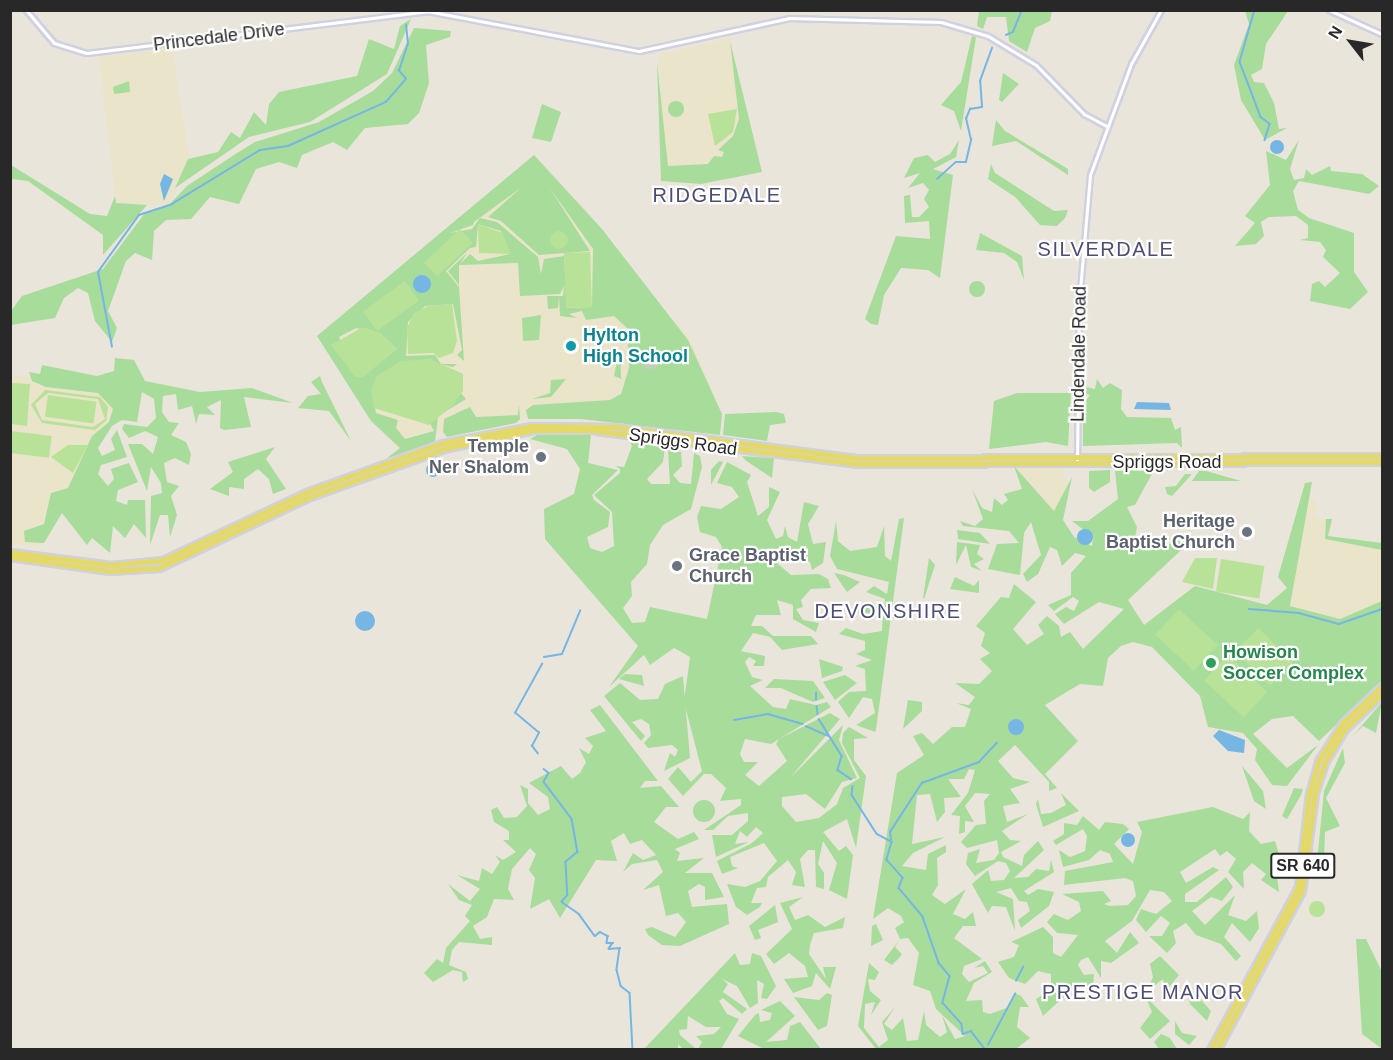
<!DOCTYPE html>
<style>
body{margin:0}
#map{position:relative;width:1393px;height:1060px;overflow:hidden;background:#e9e5da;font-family:Helvetica,sans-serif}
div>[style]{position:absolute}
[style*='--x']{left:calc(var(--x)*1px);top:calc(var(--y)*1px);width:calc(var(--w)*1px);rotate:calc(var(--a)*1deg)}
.education>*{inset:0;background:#eae4cb}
.green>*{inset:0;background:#a8dc9b}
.round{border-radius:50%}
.cemetery>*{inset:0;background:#bdd2b3}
.pitch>*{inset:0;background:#b8e297;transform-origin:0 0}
.water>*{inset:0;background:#75b6e4}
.stream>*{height:1.5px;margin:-0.75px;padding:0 0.75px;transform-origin:0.75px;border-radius:0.75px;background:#75b6e4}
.roads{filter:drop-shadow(2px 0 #d0d1e0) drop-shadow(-2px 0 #d0d1e0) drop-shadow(0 2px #d0d1e0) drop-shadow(0 -2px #d0d1e0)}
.minor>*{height:3px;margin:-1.5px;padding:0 1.5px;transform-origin:1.5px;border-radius:1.5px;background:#fff}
.major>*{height:4.5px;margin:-2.25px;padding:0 2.25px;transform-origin:2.25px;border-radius:2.25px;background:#e4d964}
.dots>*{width:16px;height:16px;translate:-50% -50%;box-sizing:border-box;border:3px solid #fff;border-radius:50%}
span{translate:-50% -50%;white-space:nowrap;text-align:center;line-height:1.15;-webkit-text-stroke:4.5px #fff;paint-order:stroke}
.shield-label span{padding:2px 4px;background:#fff;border:2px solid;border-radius:4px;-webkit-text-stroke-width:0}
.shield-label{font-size:16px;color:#282828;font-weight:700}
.street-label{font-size:18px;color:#282828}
.culture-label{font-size:18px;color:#0d838f;font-weight:700}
.left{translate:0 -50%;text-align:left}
.worship-label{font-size:18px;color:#5b616d;font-weight:700}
.right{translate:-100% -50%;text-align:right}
.leisure-label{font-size:18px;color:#27864d;font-weight:700}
.neighbourhood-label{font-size:20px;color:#4c4e74;letter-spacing:1.5px}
.frame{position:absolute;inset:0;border:12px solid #282828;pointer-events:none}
.north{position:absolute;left:1321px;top:12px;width:60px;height:60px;-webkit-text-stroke:4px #fff;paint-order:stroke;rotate:301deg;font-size:16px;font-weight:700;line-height:24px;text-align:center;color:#282828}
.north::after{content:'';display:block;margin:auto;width:21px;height:27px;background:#282828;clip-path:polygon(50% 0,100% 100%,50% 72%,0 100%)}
</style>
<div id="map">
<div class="education">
<div style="clip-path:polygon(730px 38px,744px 100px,737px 179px,666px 181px,658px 55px)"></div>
<div style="clip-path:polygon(172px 48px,190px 163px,168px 206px,116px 203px,99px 57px)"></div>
<div style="clip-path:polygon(532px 159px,690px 338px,722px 414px,720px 435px,542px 415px,447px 430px,399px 451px,366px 410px,317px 336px)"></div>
<div style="clip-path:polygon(11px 375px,129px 387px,39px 547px,11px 544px)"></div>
<div style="clip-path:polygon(1014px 466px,1062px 468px,1069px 491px,1056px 513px)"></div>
<div style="clip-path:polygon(1310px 498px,1316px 501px,1315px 516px,1331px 520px,1330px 536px,1382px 545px,1382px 634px,1284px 611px)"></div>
</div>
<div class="green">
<div style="clip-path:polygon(979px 11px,979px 10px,1052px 11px,1050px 21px,1035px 28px,1027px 52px,1009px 41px,1006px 17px,987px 17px,983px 29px,977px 26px)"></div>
<div style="clip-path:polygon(1245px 11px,1288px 11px,1266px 44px,1262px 69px,1251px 75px,1254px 82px,1264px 83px,1274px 103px,1279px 129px,1287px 128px,1265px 140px,1241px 100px,1234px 65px,1249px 24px)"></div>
<div style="clip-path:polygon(411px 19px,387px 74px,310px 122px,249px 137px,175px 188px,188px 159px,218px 152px,231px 132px,240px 138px,254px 112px,266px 125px,269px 104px,279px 92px,357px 76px,369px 39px,394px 49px,400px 26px)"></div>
<div style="clip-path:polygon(414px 28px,451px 31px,450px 37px,426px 45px,429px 83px,419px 113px,408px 124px,365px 128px,347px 150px,333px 142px,302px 155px,297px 168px,279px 162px,256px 169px,239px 204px,210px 197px,191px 219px,166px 220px,154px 231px,152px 260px,135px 253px,126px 261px,108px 311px,117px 328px,112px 342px,95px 321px,88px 293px,78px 288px,64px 298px,55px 318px,11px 325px,11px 311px,22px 296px,103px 269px,145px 213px,168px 206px,187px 186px,237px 153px,255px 142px,319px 122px,373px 91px,392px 73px)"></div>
<div style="clip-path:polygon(972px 36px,976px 37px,961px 131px,954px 111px,941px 105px,961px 82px)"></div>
<div style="clip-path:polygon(730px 41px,762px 172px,701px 184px,661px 181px,657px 62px,668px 166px,708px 164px,714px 156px,722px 157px,724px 152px,718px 150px,733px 136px,739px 119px)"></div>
<div style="clip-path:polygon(1003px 73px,1019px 84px,1002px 102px,999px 100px)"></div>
<div style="clip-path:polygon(129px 81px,130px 92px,114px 94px,113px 87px)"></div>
<div class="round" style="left:668px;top:101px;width:16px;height:16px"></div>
<div style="clip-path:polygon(542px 104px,561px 112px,551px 142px,532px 138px)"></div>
<div style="clip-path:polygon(996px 120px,1005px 131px,1068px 169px,1068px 175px,1016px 141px,992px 146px)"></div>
<div style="clip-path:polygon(959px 140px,956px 157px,933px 169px,953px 175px,940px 278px,928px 270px,901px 268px,884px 295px,878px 325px,871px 324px,865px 319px,896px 236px,930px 239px,929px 221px,905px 223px,904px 196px,910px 195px,912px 217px,919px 217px,929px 207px,924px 199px,929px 190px,923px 183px,908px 188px,920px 173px,904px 178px,914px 158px,928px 155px,935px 162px,950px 154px)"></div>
<div style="clip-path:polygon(1299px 140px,1290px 169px,1294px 180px,1304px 178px,1306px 169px,1312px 175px,1330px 166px,1331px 171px,1362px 174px,1379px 186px,1369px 194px,1299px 181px,1293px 191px,1298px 210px,1309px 218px,1354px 233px,1354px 272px,1368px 292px,1350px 309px,1310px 301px,1312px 284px,1319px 281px,1325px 287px,1340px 273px,1323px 257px,1326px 250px,1320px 242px,1300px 240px,1308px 238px,1308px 225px,1296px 216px,1269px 217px,1261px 222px,1264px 236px,1256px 244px,1235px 246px,1255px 223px,1245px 216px,1270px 185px,1266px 151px,1286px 160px)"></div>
<div style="clip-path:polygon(evenodd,534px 155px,602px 229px,688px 340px,722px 414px,720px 435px,581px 419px,528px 419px,526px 410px,533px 405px,610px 400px,621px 394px,629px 368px,627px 328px,614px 316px,586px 320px,582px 311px,569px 314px,577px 318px,560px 316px,559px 296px,558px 308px,548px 309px,547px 296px,563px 296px,564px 286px,560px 294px,520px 296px,518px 263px,459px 265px,459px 285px,448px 271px,467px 253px,460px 264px,470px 254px,478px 261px,510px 254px,501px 231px,478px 224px,476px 247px,470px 248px,446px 271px,459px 287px,464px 361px,457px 355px,462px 350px,453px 304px,425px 306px,408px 322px,406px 356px,435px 355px,441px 364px,457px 364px,453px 367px,433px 363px,430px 359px,399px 364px,377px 376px,372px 394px,376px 413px,398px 420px,396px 428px,405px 439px,434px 431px,430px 423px,442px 411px,453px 405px,459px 391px,466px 399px,438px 416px,435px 442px,403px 454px,387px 458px,400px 448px,371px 421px,317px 336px,534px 155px,522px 187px,488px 217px,501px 221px,539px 255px,590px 251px,549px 187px,593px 249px,592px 307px,567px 308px,564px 256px,544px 259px,541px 274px,538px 257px,497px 222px,480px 218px,472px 229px,450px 233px,473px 225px,474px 222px,522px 187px,534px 155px,356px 328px,380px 333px,397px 349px,361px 377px,355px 376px,339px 337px,356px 328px)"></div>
<div style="clip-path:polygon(991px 164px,995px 173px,1054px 211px,1068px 210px,1065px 218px,1057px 226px,1040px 225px,1015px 197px,988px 179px)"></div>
<div style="clip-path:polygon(11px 165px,90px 214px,107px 216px,115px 196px,116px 203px,147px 205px,103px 255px,103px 235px,28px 181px,11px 179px)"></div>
<div style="clip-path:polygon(980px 233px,1022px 256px,1024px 280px,1017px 262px,1004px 253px,976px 250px)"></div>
<div class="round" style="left:969px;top:281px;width:16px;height:16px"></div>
<div style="clip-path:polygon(541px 315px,539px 340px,523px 341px,522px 318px)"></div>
<div style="clip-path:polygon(620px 348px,621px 377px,622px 379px,614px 376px)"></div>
<div style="clip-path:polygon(115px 358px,134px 360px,145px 381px,200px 392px,252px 388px,293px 403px,244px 397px,251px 427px,224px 430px,220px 428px,221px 400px,207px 407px,215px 415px,199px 414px,196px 424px,192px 406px,178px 410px,176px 394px,163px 396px,162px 412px,169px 422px,179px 423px,171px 435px,186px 442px,191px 454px,189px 465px,175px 458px,164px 463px,167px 482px,179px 486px,171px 496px,177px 515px,170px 537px,168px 515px,160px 515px,150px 545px,151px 496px,162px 493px,161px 483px,151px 467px,147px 491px,128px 444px,142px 444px,153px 454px,158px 437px,145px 431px,129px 438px,122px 429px,124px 424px,147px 427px,156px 418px,154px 399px,142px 392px,137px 422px,122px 420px,112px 426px,98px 448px,102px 456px,115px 450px,111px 439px,117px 430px,127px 457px,101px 465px,98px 474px,108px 486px,114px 479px,111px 469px,129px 463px,138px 482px,118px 490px,116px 501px,127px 505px,128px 500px,145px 500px,146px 538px,134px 524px,125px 538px,113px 526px,110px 553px,92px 538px,87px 545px,62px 513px,44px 543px,25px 542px,24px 531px,44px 524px,51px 493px,68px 488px,92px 436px,109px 422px,113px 409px,98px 393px,46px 387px,32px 381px,29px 372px,40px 374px,42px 365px,97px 376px,114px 371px)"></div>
<div style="clip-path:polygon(320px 376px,322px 382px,351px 441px,329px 411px,298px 408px,308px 396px,321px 394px,311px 382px)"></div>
<div style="clip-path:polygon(566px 379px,551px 397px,532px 399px,550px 393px,551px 380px)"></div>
<div style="clip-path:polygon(1097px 379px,1103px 388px,1110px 383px,1122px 390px,1121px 409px,1127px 417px,1171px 418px,1175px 430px,1181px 427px,1182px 448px,1177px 443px,1083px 446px,1083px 404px,1090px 395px,1082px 393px,1082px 386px,1095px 389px)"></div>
<div style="clip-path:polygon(1017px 393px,1071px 393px,1068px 446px,1046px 442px,989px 449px,994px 401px)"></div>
<div style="clip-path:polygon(519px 404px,520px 419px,516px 423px,447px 437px,443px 432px,444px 419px,470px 407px,476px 417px,518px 415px)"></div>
<div style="clip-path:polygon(725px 414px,776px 412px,784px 414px,786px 423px,770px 425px,767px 441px,723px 435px)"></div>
<div style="clip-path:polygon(537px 435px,591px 435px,588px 463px,618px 470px,592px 495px,594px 500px,610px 512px,608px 527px,587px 537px,590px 548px,602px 552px,614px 546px,612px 512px,594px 495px,620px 473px,620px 469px,615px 466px,624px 467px,632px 446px,629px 439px,665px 447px,663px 462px,647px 479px,651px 484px,670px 484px,668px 450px,681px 452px,682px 466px,673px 475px,680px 483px,691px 484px,694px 453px,700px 456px,702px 467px,691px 509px,663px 525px,650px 545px,647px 564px,631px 582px,632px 596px,623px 608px,632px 623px,645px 622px,650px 607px,707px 619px,722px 547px,716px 537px,700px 532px,697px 517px,701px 506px,721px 509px,739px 497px,732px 487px,717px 483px,727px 462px,751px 475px,747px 482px,758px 516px,769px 507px,769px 487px,780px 492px,767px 520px,776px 539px,783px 536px,785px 526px,788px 537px,797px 542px,804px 502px,819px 506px,808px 524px,813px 544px,826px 542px,823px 563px,812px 570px,810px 562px,796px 557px,775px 553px,772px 559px,791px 575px,819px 574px,828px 579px,831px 588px,811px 589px,801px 600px,803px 607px,796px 609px,803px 620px,819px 623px,816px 632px,793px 619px,793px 605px,777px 600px,781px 615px,756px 615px,751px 626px,762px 626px,773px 636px,811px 636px,818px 644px,782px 650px,770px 637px,753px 633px,741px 651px,765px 656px,764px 666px,753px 666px,756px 661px,749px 657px,745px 662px,752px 677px,763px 680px,750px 686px,773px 707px,786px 709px,790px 699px,816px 705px,827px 702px,831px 707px,771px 744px,745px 739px,740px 754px,744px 762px,758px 762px,745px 775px,759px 786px,787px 761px,776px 744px,779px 739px,830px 713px,840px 719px,790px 778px,843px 725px,839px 740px,857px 778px,842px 782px,825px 809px,806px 794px,782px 797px,782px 806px,796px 822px,819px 818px,837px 804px,843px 788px,860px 778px,842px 743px,843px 733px,849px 727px,868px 738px,854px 739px,854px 760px,866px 776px,856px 848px,847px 819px,823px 832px,839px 851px,846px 846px,853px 855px,847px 899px,829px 890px,837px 863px,823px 841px,818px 864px,824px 873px,824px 889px,816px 887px,815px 850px,808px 850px,800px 859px,805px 887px,792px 885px,796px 872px,788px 860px,768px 877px,766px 887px,757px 888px,751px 903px,762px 903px,760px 907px,747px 915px,736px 907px,727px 884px,745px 887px,760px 881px,777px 861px,764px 843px,730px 857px,732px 866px,738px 868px,722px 874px,717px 861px,752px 843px,763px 833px,756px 827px,747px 837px,740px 831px,735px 844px,749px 842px,716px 857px,712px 835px,732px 835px,748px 821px,748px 813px,728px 816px,713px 830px,704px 830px,741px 805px,741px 799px,720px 801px,726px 788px,711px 774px,704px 774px,683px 796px,668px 779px,678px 767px,691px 782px,702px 771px,684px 702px,690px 657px,674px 648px,650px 665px,644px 655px,609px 687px,638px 646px,545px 539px,544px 509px,574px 494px,580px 469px,567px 449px,530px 439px)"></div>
<div style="clip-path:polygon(275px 447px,266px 459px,286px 489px,273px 494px,269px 479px,258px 469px,244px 479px,244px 489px,229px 487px,229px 496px,210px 489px,233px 472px,228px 462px)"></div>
<div style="clip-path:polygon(742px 456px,774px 458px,772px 478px,745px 460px)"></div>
<div style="clip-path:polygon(719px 461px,723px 462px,711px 485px,711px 470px)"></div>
<div style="clip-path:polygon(1014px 466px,1054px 511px,1072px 477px,1063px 520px,1074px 537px,1092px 546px,1093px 537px,1072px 521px,1088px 521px,1118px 499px,1115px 471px,1154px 470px,1135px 505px,1127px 507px,1137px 527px,1134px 544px,1151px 549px,1195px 537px,1128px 600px,1144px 625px,1195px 586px,1267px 605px,1287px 588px,1278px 577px,1305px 483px,1312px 482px,1290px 606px,1340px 619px,1382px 601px,1382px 681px,1319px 741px,1293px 716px,1272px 719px,1253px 734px,1287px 768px,1318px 745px,1287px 786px,1272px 785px,1255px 760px,1257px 749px,1243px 733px,1208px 727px,1200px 696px,1152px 647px,1133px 642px,1121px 646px,1108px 658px,1103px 686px,1080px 684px,1045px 705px,1078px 741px,1045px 774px,1057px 788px,1049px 791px,1049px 782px,1015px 745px,998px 761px,1013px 778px,1030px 782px,1010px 789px,1020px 803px,1003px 806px,1007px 822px,1028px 814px,1002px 831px,1010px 840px,1021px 841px,1001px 852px,1003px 857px,1022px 866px,1024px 855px,1038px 841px,1044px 850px,1014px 878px,1028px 877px,1036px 869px,1049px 871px,1051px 860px,1054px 872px,1024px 891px,1028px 895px,1038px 889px,1054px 892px,1049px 906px,1021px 928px,1018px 920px,1030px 911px,1027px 902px,1019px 901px,1011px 888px,996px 892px,1013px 899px,1015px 931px,1006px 907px,992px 906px,988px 913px,972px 884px,988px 870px,991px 881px,1004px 880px,1010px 871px,1006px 863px,998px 861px,975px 876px,966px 864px,968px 853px,980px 849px,976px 863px,994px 860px,999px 853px,997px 840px,967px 848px,961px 842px,976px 825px,986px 824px,984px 801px,990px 794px,975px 793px,965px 806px,974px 822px,965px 821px,965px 832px,959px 834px,960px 816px,951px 815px,968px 793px,975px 770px,969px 769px,964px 779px,948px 779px,961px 797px,944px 798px,945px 812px,937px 822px,930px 794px,917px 795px,912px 844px,945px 837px,913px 853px,902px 866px,926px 870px,928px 854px,946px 845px,946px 852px,937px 858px,938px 885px,932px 895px,945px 904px,966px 889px,953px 914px,965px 919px,973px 912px,976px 926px,963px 926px,954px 938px,982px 959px,964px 966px,962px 974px,969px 982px,988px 973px,983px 966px,974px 968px,985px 961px,992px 972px,974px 983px,966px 1001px,982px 1000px,983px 1012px,990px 1014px,1009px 1007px,1014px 993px,1021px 996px,1029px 1007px,1020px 1007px,1017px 1027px,1030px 1038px,1016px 1049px,876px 1049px,858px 1026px,869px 963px,879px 972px,875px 980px,868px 979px,870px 991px,881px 1000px,871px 1015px,875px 1002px,865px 1004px,864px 1028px,879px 1047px,888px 1040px,882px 1022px,895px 1007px,884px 1024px,892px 1030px,903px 1018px,907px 1041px,918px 1040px,924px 1011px,926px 1025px,940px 1037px,947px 1032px,942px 1015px,955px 1039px,965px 1036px,936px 1009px,930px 991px,913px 985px,919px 953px,908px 938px,900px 939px,895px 947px,902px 954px,899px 958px,892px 965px,884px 960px,900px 939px,895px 928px,904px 922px,901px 916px,888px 908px,873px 919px,897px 773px,924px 755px,913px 736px,922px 733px,933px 744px,952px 727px,965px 727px,971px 709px,956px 703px,969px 705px,975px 697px,955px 683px,979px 684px,992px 671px,980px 659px,990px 653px,981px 646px,985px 633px,976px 626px,1001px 597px,1009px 598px,1014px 584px,1036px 602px,1013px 629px,1027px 645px,1044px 634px,1038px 625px,1047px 616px,1059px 626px,1061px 637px,1070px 632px,1083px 649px,1124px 609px,1099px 602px,1064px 624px,1055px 614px,1066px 607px,1074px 611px,1079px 601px,1073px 597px,1054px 611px,1048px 605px,1071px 595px,1071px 573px,1086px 556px,1075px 553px,1062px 566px,1057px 550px,1050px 547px,1038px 574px,1027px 582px,1023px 574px,1041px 555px,1031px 522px,1024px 533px,1020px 575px,988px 569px,997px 544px,1019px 543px,1009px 531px,963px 526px,960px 521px,975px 526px,983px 519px,972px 489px,982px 508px,992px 512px,994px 498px,1002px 505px,1008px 500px,1004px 494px,1022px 489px)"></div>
<div style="clip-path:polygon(1089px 471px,1110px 470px,1110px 482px,1094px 492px,1089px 488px)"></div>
<div style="clip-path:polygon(1199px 471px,1206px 471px,1241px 481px,1192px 481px)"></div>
<div style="clip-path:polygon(1185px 474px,1192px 474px,1172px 496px,1167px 494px,1165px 487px,1176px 486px)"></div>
<div style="clip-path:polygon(904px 518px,876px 730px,875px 732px,856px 725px,875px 713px,872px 699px,863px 697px,849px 718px,838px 702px,849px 692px,866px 691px,865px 669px,855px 666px,872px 660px,856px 654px,865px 650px,865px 641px,839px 634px,846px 628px,863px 634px,882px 631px,883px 614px,849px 612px,870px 604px,884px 610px,885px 599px,866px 592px,874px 586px,887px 594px,889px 582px,837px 569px,830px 556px,836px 521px,838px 541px,850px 551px,877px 547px,884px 526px,885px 556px,891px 561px,899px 519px)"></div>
<div style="clip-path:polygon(1326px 519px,1332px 519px,1328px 536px,1382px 543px,1382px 550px,1325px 539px)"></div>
<div style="clip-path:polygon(957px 530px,980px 533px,990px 544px,958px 539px)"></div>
<div style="clip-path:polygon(957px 542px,980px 545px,977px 554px,984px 559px,974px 564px,982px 571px,971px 567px,966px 545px,956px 565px)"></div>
<div style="clip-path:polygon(929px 558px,935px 565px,924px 599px,923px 598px)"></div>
<div style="clip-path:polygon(834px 573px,844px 575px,860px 582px,847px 592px)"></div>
<div style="clip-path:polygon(955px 577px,974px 586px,979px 580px,979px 593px,950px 589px)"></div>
<div style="clip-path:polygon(819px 659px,843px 667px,842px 671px,822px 678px)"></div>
<div style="clip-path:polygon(625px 674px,642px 675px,644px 686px,619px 679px)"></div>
<div style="clip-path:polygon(845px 675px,857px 683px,835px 700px,823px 682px)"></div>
<div style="clip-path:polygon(683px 676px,690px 758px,664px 771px,670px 753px,675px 757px,678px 750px,672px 745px,648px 748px,644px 743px,651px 735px,649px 724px,641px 719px,632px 722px,645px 736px,641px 741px,604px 696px,620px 683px,640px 700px,658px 699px,665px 684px)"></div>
<div style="clip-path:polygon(774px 679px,813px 681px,825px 698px,813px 702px,781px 688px,765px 688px)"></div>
<div style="clip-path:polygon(908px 700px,922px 702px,922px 711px,903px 729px)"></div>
<div style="clip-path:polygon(1382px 702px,1376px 733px,1363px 726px,1353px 736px)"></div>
<div style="clip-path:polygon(600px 705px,658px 781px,645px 781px,640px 788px,661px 786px,679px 807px,666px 807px,654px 822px,678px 839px,694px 832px,699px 839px,675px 849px,680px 853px,677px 861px,704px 858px,685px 873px,712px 873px,724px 897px,705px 900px,705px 887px,699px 884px,688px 891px,692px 907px,727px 904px,729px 924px,680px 946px,662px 945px,648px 935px,645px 929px,652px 927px,675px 937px,686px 922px,678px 913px,666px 916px,659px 885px,643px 890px,663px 872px,657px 860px,632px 864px,623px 872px,633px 853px,643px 860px,656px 855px,642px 840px,630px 844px,624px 833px,611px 841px,617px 861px,596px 860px,560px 918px,549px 899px,530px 909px,535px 878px,529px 870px,536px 854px,530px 848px,512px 869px,508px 889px,514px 900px,494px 899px,487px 917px,473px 926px,480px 939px,492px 937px,492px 945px,459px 942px,452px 950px,449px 965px,466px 972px,468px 979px,463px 982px,462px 972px,453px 970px,433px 982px,424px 973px,437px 959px,443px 963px,446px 948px,470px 921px,465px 916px,472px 905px,459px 900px,448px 884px,470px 901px,480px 889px,457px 875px,479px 881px,482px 868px,492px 874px,500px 862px,495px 855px,503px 860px,516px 852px,503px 840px,509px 840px,509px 831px,494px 822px,491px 810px,497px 807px,504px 818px,517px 817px,527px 806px,520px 785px,528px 789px,528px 803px,538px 815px,550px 809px,548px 797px,529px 783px,561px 766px,572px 779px,580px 773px,586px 762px,579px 748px,589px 754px,593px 746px,585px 738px,606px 731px,590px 710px)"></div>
<div style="clip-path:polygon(1343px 748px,1345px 763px,1326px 798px,1340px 826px,1325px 832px,1324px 859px,1316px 872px,1324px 791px)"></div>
<div style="clip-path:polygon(1242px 766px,1263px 791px,1266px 809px,1254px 801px)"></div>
<div style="clip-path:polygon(1294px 788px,1303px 789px,1301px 795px,1287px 819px,1282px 816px)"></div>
<div style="clip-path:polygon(1061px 793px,1079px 811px,1043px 827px,1036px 804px,1038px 799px,1041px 814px,1051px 813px,1066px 805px)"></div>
<div class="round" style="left:693px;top:800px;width:22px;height:22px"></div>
<div style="clip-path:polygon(1213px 807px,1243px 819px,1250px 812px,1249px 831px,1261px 844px,1275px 841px,1281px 861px,1276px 868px,1279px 892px,1261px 880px,1266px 874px,1252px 863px,1243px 872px,1244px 889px,1228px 872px,1236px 859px,1227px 851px,1220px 856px,1215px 849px,1180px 872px,1186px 883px,1213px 867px,1219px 870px,1185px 894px,1185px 902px,1197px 902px,1226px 877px,1233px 887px,1222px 901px,1211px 897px,1192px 911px,1205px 925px,1235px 895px,1228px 915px,1246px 921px,1257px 911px,1259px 928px,1250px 942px,1232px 923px,1224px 937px,1241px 956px,1236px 961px,1221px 944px,1196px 935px,1186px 923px,1173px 931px,1176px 943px,1167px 953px,1149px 936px,1162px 936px,1170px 923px,1161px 916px,1146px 932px,1136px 920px,1141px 909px,1156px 914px,1172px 901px,1164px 892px,1150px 890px,1132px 921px,1105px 941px,1117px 953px,1130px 932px,1139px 943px,1111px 963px,1101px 961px,1101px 978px,1088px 957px,1081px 960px,1078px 965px,1084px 975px,1094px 974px,1093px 985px,1069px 992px,1043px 1016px,1036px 999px,1051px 990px,1051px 974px,1038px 971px,1025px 984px,1009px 978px,998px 962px,1014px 957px,1019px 945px,1011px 942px,1043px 927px,1053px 937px,1053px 953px,1061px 957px,1078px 935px,1057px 933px,1047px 922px,1054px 914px,1068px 920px,1081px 911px,1079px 902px,1062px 894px,1103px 891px,1111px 901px,1104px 904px,1110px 906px,1128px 905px,1136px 896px,1133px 881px,1125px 878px,1064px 885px,1065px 871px,1113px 862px,1110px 854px,1100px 850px,1089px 860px,1063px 867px,1059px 850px,1070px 857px,1085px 851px,1087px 836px,1083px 829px,1056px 845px,1053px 841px,1064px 834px,1064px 823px,1077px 825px,1083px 816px,1099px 830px,1105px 822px,1123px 824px,1129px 829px,1114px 844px,1133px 864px,1142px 832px,1137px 822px)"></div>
<div style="clip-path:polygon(803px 897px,789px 907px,795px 920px,808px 915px,825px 927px,845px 917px,843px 928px,814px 933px,810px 945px,809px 954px,826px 979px,823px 967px,836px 967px,830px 989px,816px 973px,812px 986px,793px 993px,784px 979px,808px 977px,805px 966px,789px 953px,774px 964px,766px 954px,792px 929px,780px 903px)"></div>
<div style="clip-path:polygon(775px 905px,778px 922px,758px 930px,761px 938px,755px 940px,749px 926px)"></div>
<div style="clip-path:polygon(876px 924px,883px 940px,871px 946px,872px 926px)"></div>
<div style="clip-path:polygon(1356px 939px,1366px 939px,1382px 972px,1382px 1049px,1362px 1034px)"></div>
<div style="clip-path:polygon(735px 953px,740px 965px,750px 964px,752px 953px,761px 956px,776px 986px,767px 999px,761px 998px,764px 984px,757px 980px,758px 1003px,750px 1008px,737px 986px,722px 979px,728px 984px,723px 992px,747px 1009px,742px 1014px,723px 998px,719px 1001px,727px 1014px,739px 1019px,721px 1049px,698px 1049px,702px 1042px,696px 1036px,714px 1034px,721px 1027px,706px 1027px,688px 1016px,687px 1029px,679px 1030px,680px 1035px,695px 1048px,683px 1049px,678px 1044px,678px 1049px,644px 1049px)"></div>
<div style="clip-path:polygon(1160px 956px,1179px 975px,1165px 992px,1163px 979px,1147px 991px,1153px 977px,1150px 964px)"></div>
<div style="clip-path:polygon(1192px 990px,1211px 1011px,1207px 1021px,1190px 1004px,1187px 993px)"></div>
<div style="clip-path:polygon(827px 993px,832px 995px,827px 1026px,818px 1030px,794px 997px,819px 1000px)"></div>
<div style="clip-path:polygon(1145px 996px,1170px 1021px,1150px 1039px,1140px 1028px,1152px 1012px)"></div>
<div style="clip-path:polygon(780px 1001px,795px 1016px,766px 1042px,787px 1040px,790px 1026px,800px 1022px,821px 1049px,764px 1049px,738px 1036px,755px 1015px,759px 1013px,760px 1022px,770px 1020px,772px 1013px,761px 1010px)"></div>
<div style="clip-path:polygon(1175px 1021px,1182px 1033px,1197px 1036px,1189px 1045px,1175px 1034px)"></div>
<div style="clip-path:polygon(1161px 1034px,1170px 1038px,1177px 1049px,1159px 1049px,1154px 1042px)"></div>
</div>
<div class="cemetery">
<div class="round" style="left:642px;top:354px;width:16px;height:16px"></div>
<div class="round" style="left:1311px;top:668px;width:14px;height:14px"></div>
</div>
<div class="pitch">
<div style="clip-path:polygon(737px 109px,733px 132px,715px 146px,708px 114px)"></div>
<div style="clip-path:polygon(478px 224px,503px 233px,510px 254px,479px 253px)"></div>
<div style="left:460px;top:229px;width:19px;height:49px;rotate:47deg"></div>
<div class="round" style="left:550px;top:231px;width:18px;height:18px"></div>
<div style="left:590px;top:252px;width:55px;height:26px;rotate:88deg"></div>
<div style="left:405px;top:281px;width:24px;height:52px;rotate:54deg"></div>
<div style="clip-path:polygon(452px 304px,457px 341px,453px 353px,439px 358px,433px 353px,408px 354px,407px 328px,414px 313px,428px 306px)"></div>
<div style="clip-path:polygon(363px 327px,380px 333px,397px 349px,363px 377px,355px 377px,331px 345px)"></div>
<div style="clip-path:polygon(430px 359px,463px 374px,463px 391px,452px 406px,429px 425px,374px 408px,371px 390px,377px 376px,401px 361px)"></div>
<div style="clip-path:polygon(11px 383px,30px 384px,27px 426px,11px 424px)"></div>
<div style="clip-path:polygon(evenodd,45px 390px,100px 397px,108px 407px,106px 421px,95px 430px,42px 423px,31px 405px,45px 390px,48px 393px,98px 399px,105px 419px,93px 427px,42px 420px,35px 404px,48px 393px)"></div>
<div style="left:48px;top:395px;width:49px;height:22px;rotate:8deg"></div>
<div style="left:11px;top:431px;width:41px;height:22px;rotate:7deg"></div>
<div style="clip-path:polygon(68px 445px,88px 445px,73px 473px,51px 457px)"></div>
<div style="clip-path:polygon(1195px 558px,1217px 558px,1213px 589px,1182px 582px)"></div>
<div style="left:1221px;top:559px;width:44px;height:33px;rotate:9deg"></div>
<div style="left:1179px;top:609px;width:53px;height:35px;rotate:43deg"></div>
<div style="left:1258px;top:628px;width:49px;height:33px;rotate:44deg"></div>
<div style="left:1228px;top:655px;width:54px;height:35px;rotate:43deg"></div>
<div class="round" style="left:1309px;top:901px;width:16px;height:16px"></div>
</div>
<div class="water">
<div class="round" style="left:1270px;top:140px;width:14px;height:14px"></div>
<div style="clip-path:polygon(164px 174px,173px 179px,164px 201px,160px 184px)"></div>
<div class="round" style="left:413px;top:275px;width:18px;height:18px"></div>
<div style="clip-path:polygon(1137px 402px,1169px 403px,1171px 410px,1134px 409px)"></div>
<div class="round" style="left:426px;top:463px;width:14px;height:14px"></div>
<div class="round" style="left:1077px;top:529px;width:16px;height:16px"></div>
<div class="round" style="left:355px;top:611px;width:20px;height:20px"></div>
<div class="round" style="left:1008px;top:719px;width:16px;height:16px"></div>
<div style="clip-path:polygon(1219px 730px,1245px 740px,1244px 753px,1228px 751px,1213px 736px)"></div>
<div class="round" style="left:1121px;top:833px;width:14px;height:14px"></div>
</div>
<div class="stream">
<div style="--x:1255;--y:10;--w:54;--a:106.1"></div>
<div style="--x:1240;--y:62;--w:59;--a:69.1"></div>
<div style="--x:1261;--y:117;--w:11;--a:38"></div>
<div style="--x:1270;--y:124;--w:17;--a:107"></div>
<div style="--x:1006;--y:35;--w:8;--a:-23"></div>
<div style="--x:1013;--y:32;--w:24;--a:-68"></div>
<div style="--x:937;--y:179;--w:25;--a:-42"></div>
<div style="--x:956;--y:162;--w:10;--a:0"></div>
<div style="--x:966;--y:162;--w:23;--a:-77"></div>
<div style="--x:971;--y:140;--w:22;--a:-103"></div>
<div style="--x:966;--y:119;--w:11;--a:-68"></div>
<div style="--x:970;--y:109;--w:12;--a:-9"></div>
<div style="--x:982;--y:107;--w:26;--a:-94"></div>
<div style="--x:980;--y:81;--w:35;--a:-70"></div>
<div style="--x:112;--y:347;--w:76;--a:-100.6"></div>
<div style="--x:98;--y:272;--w:70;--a:-54.3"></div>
<div style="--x:139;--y:215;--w:35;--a:-18"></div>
<div style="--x:172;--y:204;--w:103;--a:-31.5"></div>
<div style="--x:260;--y:150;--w:28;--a:-8"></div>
<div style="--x:288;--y:146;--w:107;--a:-24.2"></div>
<div style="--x:386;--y:102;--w:30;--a:-49"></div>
<div style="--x:406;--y:79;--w:11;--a:-131"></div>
<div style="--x:399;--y:71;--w:28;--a:-72"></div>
<div style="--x:408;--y:44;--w:19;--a:-96"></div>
<div style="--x:1249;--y:609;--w:50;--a:4.6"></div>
<div style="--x:1299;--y:613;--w:41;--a:15.4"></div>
<div style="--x:1339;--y:624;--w:46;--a:-19.2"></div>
<div style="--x:544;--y:657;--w:18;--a:-9"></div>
<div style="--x:562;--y:654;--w:47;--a:-67.3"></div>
<div style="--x:816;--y:700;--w:7;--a:-90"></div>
<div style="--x:817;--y:706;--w:8;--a:83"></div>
<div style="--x:819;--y:719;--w:44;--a:58.1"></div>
<div style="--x:842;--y:756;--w:15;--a:106"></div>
<div style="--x:838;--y:770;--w:16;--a:35"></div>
<div style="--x:734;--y:720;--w:35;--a:-10"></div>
<div style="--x:768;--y:714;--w:36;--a:16"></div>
<div style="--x:806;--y:726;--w:24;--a:24"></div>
<div style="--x:538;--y:754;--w:10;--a:-127"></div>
<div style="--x:532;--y:746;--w:15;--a:-62"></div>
<div style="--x:539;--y:733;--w:31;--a:-140"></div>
<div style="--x:515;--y:713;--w:56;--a:-61.1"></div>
<div style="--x:544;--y:769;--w:6;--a:39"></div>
<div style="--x:549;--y:773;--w:10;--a:119"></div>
<div style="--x:544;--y:782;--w:46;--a:52.9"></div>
<div style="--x:572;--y:819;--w:34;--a:80"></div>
<div style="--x:578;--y:852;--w:16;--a:140"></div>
<div style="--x:566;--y:862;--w:33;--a:87"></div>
<div style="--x:568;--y:895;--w:9;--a:131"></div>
<div style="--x:562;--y:902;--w:21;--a:35"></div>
<div style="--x:579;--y:914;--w:27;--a:54"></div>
<div style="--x:595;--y:936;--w:6;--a:-39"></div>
<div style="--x:600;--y:932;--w:9;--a:27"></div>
<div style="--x:608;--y:936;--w:7;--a:98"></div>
<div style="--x:607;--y:943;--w:6;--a:0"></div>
<div style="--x:613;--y:943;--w:7;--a:124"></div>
<div style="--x:609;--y:949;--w:11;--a:-5"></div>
<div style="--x:620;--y:948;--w:22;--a:98"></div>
<div style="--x:617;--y:970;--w:16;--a:76"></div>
<div style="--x:621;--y:986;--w:11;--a:38"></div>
<div style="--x:630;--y:993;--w:57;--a:87"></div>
<div style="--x:853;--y:786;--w:9;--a:96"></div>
<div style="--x:852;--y:795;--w:46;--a:57.3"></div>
<div style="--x:877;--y:834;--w:17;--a:28"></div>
<div style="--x:892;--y:842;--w:19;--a:106"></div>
<div style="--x:887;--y:860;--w:24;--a:48"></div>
<div style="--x:903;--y:878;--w:11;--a:112"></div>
<div style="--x:899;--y:888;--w:38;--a:50"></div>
<div style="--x:923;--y:917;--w:49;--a:70.8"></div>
<div style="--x:939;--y:963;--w:17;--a:50"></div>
<div style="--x:950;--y:976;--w:28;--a:105"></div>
<div style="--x:943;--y:1003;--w:28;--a:48"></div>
<div style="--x:962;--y:1024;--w:10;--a:84"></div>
<div style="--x:963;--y:1034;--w:9;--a:-21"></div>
<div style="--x:971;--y:1031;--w:24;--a:52"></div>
<div style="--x:891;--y:840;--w:8;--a:-97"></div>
<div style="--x:890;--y:832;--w:59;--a:-56.9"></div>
<div style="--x:922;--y:783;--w:61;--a:-20.2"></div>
<div style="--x:979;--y:762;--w:26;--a:-47"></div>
<div style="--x:1016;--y:981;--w:16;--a:-63"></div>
<div style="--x:988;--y:1045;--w:58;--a:-62.1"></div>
</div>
<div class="roads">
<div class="minor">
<div style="--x:26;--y:10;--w:43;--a:49.7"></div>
<div style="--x:54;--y:43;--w:34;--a:17"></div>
<div style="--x:87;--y:53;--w:343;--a:-7"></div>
<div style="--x:427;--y:11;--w:216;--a:10.7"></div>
<div style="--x:639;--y:51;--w:154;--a:-12.4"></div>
<div style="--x:789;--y:18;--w:152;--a:1.5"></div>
<div style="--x:941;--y:22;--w:49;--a:16.6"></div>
<div style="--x:988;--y:36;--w:56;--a:31.1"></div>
<div style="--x:1036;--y:65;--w:69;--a:45.6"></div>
<div style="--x:1084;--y:114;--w:26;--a:28"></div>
<div style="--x:1329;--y:10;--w:58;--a:24.4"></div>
<div style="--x:1077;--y:462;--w:161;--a:-89.3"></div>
<div style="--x:1079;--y:301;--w:126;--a:-85"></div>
<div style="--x:1090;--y:175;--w:118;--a:-69.7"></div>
<div style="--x:1131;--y:64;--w:62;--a:-60.9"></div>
</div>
<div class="major">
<div style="--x:10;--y:552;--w:103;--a:7.3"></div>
<div style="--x:112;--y:565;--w:51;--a:-5.6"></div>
<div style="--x:163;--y:560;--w:161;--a:-25.3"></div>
<div style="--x:309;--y:491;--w:142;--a:-19.7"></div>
<div style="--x:443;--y:443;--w:90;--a:-10.9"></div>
<div style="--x:531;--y:426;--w:86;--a:0.7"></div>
<div style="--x:617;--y:427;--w:241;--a:7.4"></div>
<div style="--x:856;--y:458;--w:526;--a:-0.22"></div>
<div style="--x:10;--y:557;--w:101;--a:8"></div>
<div style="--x:110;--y:571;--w:49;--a:-3.5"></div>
<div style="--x:159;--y:568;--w:164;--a:-25.3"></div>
<div style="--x:307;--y:498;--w:149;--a:-19.7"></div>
<div style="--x:447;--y:448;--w:85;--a:-11.6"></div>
<div style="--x:530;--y:431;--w:67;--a:0"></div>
<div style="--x:597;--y:431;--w:263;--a:7.2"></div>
<div style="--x:858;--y:464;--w:524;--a:-0.22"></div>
<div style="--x:1210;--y:1050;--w:185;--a:-61.6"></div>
<div style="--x:1298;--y:887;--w:94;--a:-83.3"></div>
<div style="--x:1309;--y:794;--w:35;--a:-74"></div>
<div style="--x:1319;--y:760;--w:43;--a:-57.4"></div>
<div style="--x:1342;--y:724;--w:55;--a:-43.5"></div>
<div style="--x:1217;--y:1050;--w:180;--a:-61.9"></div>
<div style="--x:1302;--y:891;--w:99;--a:-82.4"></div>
<div style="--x:1315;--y:793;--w:33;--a:-72"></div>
<div style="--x:1325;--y:762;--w:39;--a:-59"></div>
<div style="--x:1345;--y:729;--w:51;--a:-43.4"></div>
</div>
</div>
<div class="dots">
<div style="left:571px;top:346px;background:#0f9aa8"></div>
<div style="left:541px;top:457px;background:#6b7280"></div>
<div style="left:1247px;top:532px;background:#6b7280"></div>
<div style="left:677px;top:566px;background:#6b7280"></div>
<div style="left:1211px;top:663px;background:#2e9e5b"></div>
</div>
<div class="shield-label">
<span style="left:1303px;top:866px">SR 640</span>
</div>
<div class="street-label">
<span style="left:219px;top:37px;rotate:-7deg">Princedale Drive</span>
<span style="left:1079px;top:354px;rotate:-89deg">Lindendale Road</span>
<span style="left:683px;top:442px;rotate:8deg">Spriggs Road</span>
<span style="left:1167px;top:462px">Spriggs Road</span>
</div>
<div class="culture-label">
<span class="left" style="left:583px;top:346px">Hylton<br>High School</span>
</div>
<div class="worship-label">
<span class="right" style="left:529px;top:457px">Temple<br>Ner Shalom</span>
<span class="right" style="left:1235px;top:532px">Heritage<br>Baptist Church</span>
<span class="left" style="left:689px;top:566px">Grace Baptist<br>Church</span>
</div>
<div class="leisure-label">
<span class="left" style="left:1223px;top:663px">Howison<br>Soccer Complex</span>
</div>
<div class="neighbourhood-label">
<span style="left:717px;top:195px">RIDGEDALE</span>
<span style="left:1106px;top:249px">SILVERDALE</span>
<span style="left:888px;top:611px">DEVONSHIRE</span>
<span style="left:1143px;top:992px">PRESTIGE MANOR</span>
</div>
<div class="frame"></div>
<div class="north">N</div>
</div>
